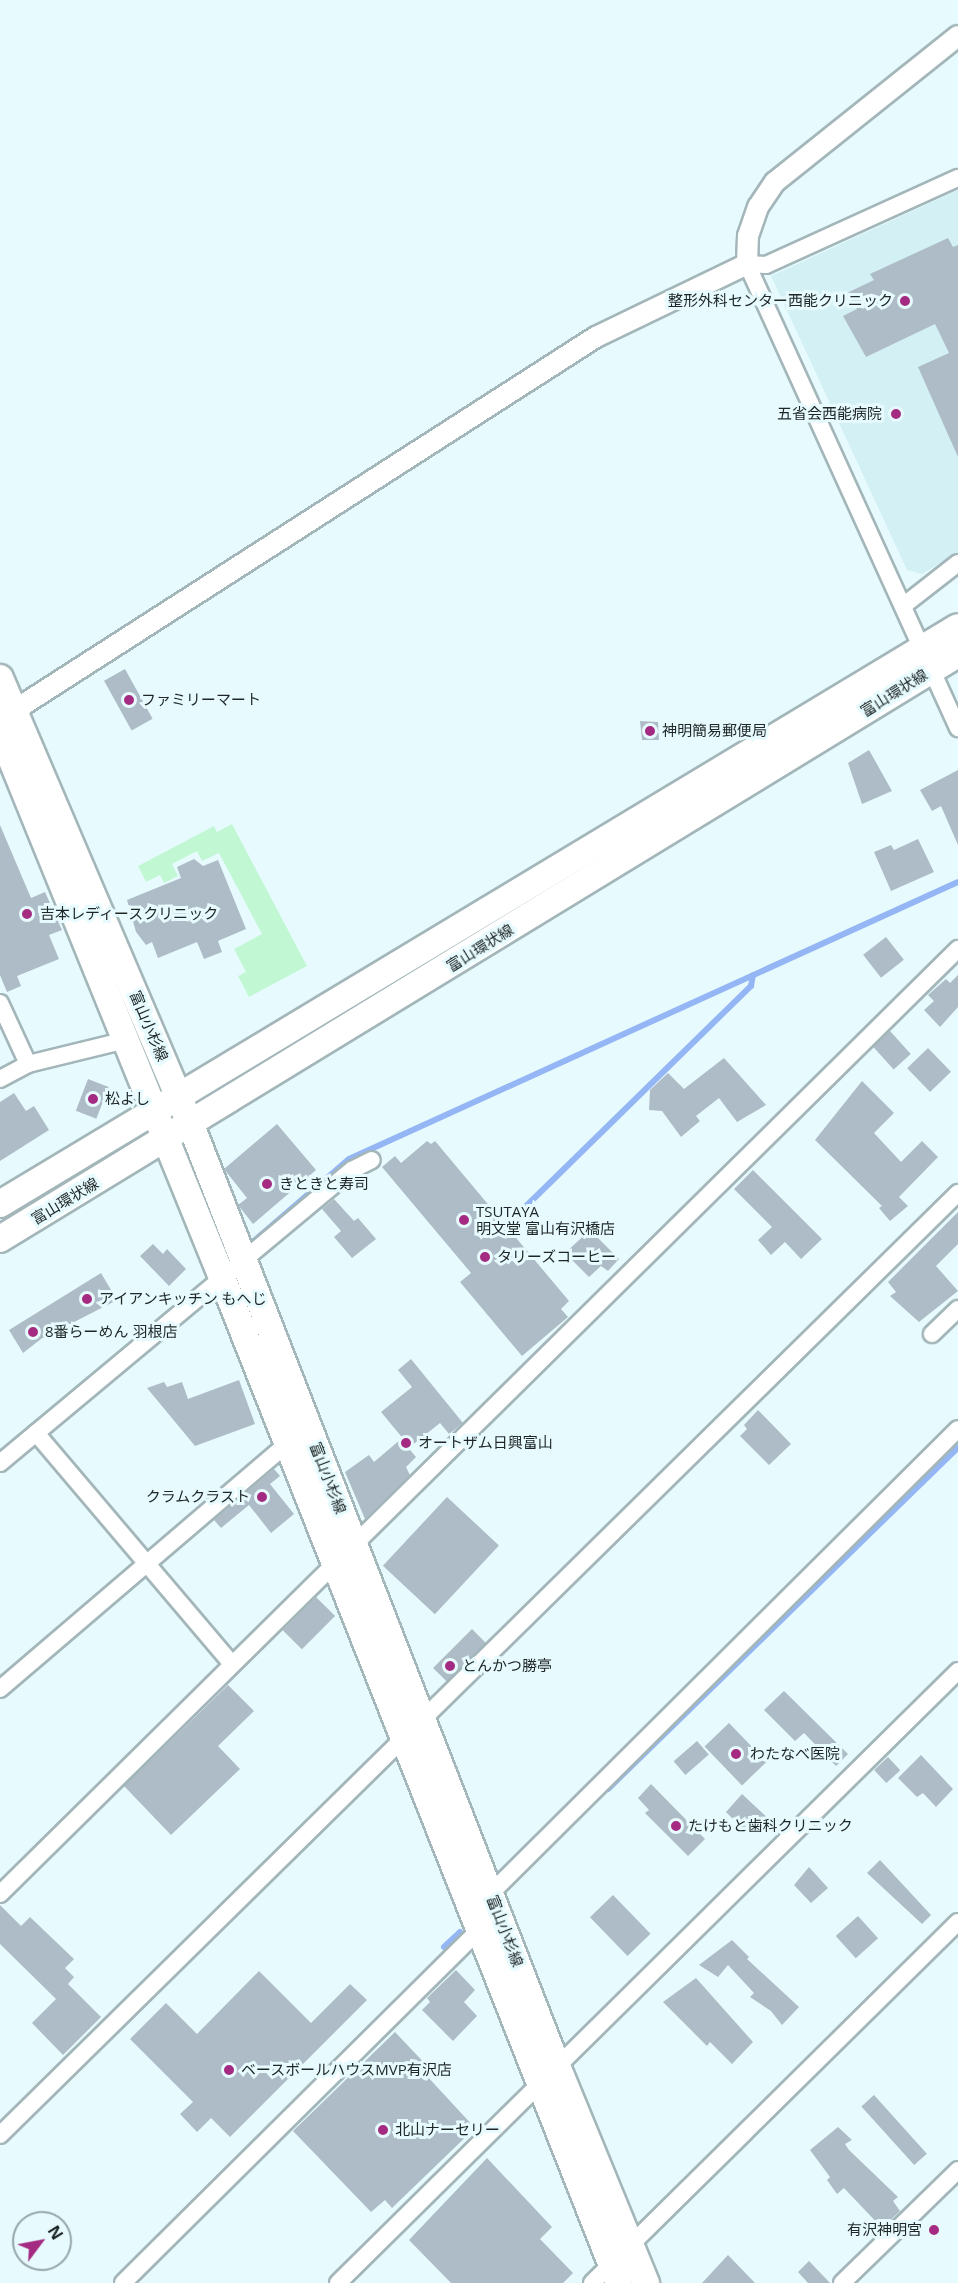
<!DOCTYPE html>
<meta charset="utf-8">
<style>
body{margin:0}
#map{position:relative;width:958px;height:2283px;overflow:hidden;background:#e7fbfe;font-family:"Open Sans","Noto Sans JP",sans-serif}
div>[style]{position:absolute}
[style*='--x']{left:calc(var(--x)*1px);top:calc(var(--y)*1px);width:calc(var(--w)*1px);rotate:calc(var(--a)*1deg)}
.built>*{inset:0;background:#d3f0f5}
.green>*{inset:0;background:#c2f7d4}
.stream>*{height:6px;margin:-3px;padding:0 3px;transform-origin:3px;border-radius:3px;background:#94b6f5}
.building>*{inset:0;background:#adbcc6;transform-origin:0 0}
.roads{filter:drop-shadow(2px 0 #a3b6b9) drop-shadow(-2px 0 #a3b6b9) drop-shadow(0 2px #a3b6b9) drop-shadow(0 -2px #a3b6b9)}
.minor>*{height:16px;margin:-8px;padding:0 8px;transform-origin:8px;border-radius:8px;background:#fff}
.tertiary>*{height:20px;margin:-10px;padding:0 10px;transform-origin:10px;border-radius:10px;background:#fff}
.primary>*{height:26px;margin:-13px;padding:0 13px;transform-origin:13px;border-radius:13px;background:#fff}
.dots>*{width:16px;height:16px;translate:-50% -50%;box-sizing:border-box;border:3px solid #e7fbfe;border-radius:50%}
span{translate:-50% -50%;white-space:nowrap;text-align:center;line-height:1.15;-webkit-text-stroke:6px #e7fbfe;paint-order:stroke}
.poi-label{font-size:15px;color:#1e2627}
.right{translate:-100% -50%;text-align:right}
.left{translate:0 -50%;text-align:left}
.street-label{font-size:15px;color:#1e2627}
.north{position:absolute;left:12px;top:2211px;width:60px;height:60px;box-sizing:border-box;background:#e7fbfe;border:2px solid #97a6a8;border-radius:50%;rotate:58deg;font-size:16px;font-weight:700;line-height:24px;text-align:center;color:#1e2627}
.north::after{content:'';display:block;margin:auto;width:21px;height:27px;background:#a42b81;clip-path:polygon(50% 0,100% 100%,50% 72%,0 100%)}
</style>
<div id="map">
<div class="built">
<div style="clip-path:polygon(958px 190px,958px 553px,922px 574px,907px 570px,771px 276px)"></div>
</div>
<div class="green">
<div style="clip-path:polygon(232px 824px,307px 966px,249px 997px,238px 976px,246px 972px,234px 949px,262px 934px,219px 853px,202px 861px,197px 851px,172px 864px,178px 876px,164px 883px,160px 875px,146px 882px,138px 866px,214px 826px,217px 832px)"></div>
</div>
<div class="stream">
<div style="--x:516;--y:1216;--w:329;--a:-44.4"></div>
<div style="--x:751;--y:986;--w:11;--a:-80"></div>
<div style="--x:254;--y:1241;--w:125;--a:-40.8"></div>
<div style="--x:349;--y:1159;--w:669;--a:-24.46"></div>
<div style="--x:608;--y:1789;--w:489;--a:-44.3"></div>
<div style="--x:444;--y:1947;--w:22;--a:-43"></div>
</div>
<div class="building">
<div style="clip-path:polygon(948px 238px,953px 247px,958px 245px,958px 457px,918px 367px,949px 353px,935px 324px,866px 357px,843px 316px,857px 309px,847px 293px,874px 280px,870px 274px)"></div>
<div style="left:125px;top:669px;width:57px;height:24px;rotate:61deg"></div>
<div style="clip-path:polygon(640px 721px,658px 722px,659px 740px,642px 740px)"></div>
<div style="clip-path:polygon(869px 750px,892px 791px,862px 804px,848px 763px)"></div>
<div style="clip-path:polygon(958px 770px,958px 845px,941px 806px,932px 811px,920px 790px)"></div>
<div style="clip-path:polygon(0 825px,31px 898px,45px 892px,62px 930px,49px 935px,59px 959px,17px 976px,21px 986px,7px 992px,0 975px)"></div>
<div style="clip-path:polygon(918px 839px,934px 872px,891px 891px,874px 852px,891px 845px,894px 850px)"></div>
<div style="clip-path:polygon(194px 859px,203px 866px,218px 860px,246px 929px,218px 941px,222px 952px,204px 959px,197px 942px,158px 958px,152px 942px,146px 945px,136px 932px,127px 900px,181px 878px,177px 867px)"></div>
<div style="left:886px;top:937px;width:29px;height:29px;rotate:52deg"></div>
<div style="clip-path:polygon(958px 975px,958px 1007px,940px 1027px,924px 1010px,934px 1001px,928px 995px,946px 979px,950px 983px)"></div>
<div style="left:890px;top:1031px;width:31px;height:23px;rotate:48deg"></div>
<div style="left:928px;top:1048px;width:33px;height:29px;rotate:46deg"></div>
<div style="clip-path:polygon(724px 1058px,766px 1105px,737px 1122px,719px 1098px,696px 1116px,700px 1121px,681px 1137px,662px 1111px,649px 1110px,650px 1090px,668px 1073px,684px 1089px)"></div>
<div style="left:88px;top:1079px;width:22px;height:34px;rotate:21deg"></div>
<div style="clip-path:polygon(862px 1081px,894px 1113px,874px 1133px,901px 1162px,922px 1141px,938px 1157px,899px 1197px,908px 1206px,890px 1221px,879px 1208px,882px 1206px,815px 1140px)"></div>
<div style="clip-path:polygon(14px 1093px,26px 1111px,34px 1106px,49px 1130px,0 1161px,0 1102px)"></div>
<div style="clip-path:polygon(277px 1124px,316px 1170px,253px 1224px,238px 1205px,247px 1198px,224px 1169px)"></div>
<div style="clip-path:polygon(427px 1141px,431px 1144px,435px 1141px,569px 1301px,561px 1309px,568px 1317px,522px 1356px,460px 1282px,471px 1273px,382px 1167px,395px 1156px,401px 1163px)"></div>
<div style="clip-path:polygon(753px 1170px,822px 1239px,801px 1259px,785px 1242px,771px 1255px,758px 1240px,772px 1227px,734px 1189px)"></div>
<div style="clip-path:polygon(334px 1199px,354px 1221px,358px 1218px,376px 1239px,352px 1258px,334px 1237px,341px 1231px,322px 1209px)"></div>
<div style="clip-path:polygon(958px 1212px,958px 1244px,936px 1266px,958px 1291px,919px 1322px,890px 1296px,896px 1292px,888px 1282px)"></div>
<div style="clip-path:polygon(590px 1230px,619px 1259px,608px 1271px,601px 1266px,589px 1277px,565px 1253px)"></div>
<div style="clip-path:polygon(153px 1244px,163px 1254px,167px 1249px,186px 1269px,169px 1286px,140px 1256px)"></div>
<div style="clip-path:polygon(101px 1273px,117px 1300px,41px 1339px,23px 1353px,9px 1330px)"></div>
<div style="clip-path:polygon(411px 1359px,463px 1423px,449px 1434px,440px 1423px,410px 1447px,381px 1412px,412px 1387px,398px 1370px)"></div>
<div style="clip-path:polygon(239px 1380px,255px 1424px,195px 1446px,147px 1388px,164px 1382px,167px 1387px,182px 1382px,188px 1399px)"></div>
<div style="clip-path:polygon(758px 1410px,791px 1444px,769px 1465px,740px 1436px,747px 1429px,744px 1425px)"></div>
<div style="clip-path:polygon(401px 1439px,416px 1457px,406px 1467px,410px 1475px,365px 1519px,345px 1472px,369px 1455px,374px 1462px)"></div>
<div style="clip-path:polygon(274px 1469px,280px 1476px,270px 1484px,294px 1514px,271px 1533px,249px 1505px,221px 1528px,214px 1520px)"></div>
<div style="left:447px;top:1497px;width:71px;height:94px;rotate:43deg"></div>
<div style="left:316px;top:1597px;width:27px;height:47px;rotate:45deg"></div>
<div style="left:472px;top:1629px;width:20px;height:55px;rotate:45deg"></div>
<div style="clip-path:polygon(228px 1685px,254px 1711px,218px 1746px,240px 1769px,171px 1835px,124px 1786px)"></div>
<div style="clip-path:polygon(784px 1691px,848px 1754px,836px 1766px,804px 1733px,795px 1741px,764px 1710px)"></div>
<div style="left:729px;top:1723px;width:54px;height:34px;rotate:46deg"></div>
<div style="left:697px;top:1741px;width:18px;height:31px;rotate:49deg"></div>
<div style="clip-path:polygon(921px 1755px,953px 1789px,936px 1807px,923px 1793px,917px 1797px,898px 1778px)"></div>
<div style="left:888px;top:1757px;width:18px;height:19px;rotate:47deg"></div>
<div style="clip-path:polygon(651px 1784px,705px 1839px,688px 1856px,645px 1813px,649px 1810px,638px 1798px)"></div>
<div style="clip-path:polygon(742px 1794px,771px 1821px,758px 1835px,755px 1830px,749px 1835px,726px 1812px)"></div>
<div style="clip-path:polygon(880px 1860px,931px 1915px,922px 1924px,867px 1873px)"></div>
<div style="clip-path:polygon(809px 1867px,828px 1888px,811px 1903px,794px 1885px)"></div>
<div style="left:613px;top:1895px;width:54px;height:32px;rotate:46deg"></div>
<div style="clip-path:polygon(0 1905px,21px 1926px,30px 1917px,74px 1959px,65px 1968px,74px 1977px,68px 1984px,101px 2017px,63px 2055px,32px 2023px,56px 1999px,0 1944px)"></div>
<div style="left:858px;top:1916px;width:30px;height:30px;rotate:48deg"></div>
<div style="clip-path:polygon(732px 1940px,749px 1957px,747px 1959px,799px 2007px,782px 2025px,771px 2011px,750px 1997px,754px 1993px,728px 1965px,718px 1977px,699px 1965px)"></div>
<div style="clip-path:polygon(456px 1970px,475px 1990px,464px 2002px,477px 2016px,453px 2041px,422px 2010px,430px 2002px,427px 1998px)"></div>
<div style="clip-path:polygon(259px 1971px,311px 2023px,350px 1984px,367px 2000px,230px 2137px,211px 2118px,197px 2132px,180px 2114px,193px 2102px,130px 2039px,166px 2003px,197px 2034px)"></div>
<div style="clip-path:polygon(696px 1978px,753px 2042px,732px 2064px,710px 2042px,707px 2046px,663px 2002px)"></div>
<div style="clip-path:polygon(395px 2032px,431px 2070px,426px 2075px,475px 2128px,392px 2208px,385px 2200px,371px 2212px,293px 2131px)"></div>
<div style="left:874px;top:2095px;width:79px;height:17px;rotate:48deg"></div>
<div style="clip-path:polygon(838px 2127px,852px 2140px,845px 2144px,849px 2150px,898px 2197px,893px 2201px,900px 2211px,882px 2228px,844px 2188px,837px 2194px,827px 2180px,830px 2177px,810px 2150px)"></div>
<div style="clip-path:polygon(487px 2158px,552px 2227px,540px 2239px,573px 2273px,563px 2283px,451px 2283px,409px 2240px)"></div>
<div style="clip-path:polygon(728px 2255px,755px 2283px,702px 2283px)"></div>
<div style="clip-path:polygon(809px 2261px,830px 2283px,808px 2283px,798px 2272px)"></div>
</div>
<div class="roads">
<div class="minor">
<div style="--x:747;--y:264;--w:510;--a:65.55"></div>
<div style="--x:747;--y:264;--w:19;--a:3"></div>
<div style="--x:766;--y:265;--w:211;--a:-24.4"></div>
<div style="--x:903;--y:606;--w:70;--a:-38"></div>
<div style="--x:0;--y:1003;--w:67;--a:65.3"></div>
<div style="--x:0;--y:1079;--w:32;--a:-28"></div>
<div style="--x:28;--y:1064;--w:101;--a:-13.8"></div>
<div style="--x:932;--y:1334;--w:36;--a:-44"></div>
<div style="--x:36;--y:1433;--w:302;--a:49.7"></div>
<div style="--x:0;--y:1463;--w:458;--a:-39.8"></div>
<div style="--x:352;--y:1170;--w:22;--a:-27"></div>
<div style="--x:0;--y:1689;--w:377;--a:-40.5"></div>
<div style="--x:491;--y:1893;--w:658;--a:-44.82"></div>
<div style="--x:0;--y:1894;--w:1346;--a:-44.61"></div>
<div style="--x:0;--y:2135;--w:1344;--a:-44.52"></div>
<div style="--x:123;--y:2283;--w:503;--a:-44.76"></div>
<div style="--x:338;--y:2283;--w:871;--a:-44.63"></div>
<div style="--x:592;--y:2283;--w:514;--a:-44.61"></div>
<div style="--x:842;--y:2283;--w:162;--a:-44.2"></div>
</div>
<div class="tertiary">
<div style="--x:4;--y:717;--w:703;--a:-32.7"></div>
<div style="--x:596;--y:337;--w:168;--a:-25.8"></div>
<div style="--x:747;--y:264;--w:28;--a:-88"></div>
<div style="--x:748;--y:236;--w:31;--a:-71"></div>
<div style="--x:758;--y:207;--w:30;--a:-56"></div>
<div style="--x:775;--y:182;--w:234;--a:-38.6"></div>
</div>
<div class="primary">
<div style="--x:0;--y:678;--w:486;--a:66.9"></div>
<div style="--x:191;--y:1125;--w:1010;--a:68.75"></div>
<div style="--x:557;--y:2066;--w:235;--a:67.7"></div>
<div style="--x:0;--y:731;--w:593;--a:67.89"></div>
<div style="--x:223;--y:1280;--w:1078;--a:68.46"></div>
<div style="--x:0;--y:1204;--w:1118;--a:-31.06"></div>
<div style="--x:0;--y:1239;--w:1122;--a:-31.41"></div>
</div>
</div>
<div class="dots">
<div style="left:905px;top:301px;background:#a42b81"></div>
<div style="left:896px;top:414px;background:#a42b81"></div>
<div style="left:129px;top:700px;background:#a42b81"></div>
<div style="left:650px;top:731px;background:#a42b81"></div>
<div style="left:27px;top:914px;background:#a42b81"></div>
<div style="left:93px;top:1099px;background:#a42b81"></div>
<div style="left:267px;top:1184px;background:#a42b81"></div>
<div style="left:464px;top:1220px;background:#a42b81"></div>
<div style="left:485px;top:1257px;background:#a42b81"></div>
<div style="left:87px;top:1299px;background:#a42b81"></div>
<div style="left:33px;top:1332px;background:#a42b81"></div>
<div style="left:406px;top:1443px;background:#a42b81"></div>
<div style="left:262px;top:1497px;background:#a42b81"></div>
<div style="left:450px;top:1666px;background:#a42b81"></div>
<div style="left:736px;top:1754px;background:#a42b81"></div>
<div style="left:676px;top:1826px;background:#a42b81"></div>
<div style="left:229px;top:2070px;background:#a42b81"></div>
<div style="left:383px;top:2130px;background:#a42b81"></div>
<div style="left:934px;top:2230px;background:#a42b81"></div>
</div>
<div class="poi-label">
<span class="right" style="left:893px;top:301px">整形外科センター西能クリニック</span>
<span class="right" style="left:882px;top:414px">五省会西能病院</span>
<span class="left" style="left:141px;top:700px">ファミリーマート</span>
<span class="left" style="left:662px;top:731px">神明簡易郵便局</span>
<span class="left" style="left:40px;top:914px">吉本レディースクリニック</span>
<span class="left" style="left:105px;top:1099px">松よし</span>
<span class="left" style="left:279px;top:1184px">きときと寿司</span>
<span class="left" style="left:476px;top:1220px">TSUTAYA<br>明文堂 富山有沢橋店</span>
<span class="left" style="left:497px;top:1257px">タリーズコーヒー</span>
<span class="left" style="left:99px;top:1299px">アイアンキッチン もへじ</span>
<span class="left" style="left:45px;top:1332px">8番らーめん 羽根店</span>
<span class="left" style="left:418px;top:1443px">オートザム日興富山</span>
<span class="right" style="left:250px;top:1497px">クラムクラスト</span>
<span class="left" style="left:462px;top:1666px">とんかつ勝亭</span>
<span class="left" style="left:750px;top:1754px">わたなべ医院</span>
<span class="left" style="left:688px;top:1826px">たけもと歯科クリニック</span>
<span class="left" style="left:241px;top:2070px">ベースボールハウスMVP有沢店</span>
<span class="left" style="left:395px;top:2130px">北山ナーセリー</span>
<span class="right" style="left:922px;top:2230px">有沢神明宮</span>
</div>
<div class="street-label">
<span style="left:894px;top:693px;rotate:-32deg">富山環状線</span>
<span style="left:480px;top:948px;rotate:-32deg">富山環状線</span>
<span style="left:149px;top:1026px;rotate:67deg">富山小杉線</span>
<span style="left:65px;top:1201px;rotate:-31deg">富山環状線</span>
<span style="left:328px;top:1478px;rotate:69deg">富山小杉線</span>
<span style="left:505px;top:1931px;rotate:69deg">富山小杉線</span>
</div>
<div class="north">N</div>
</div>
